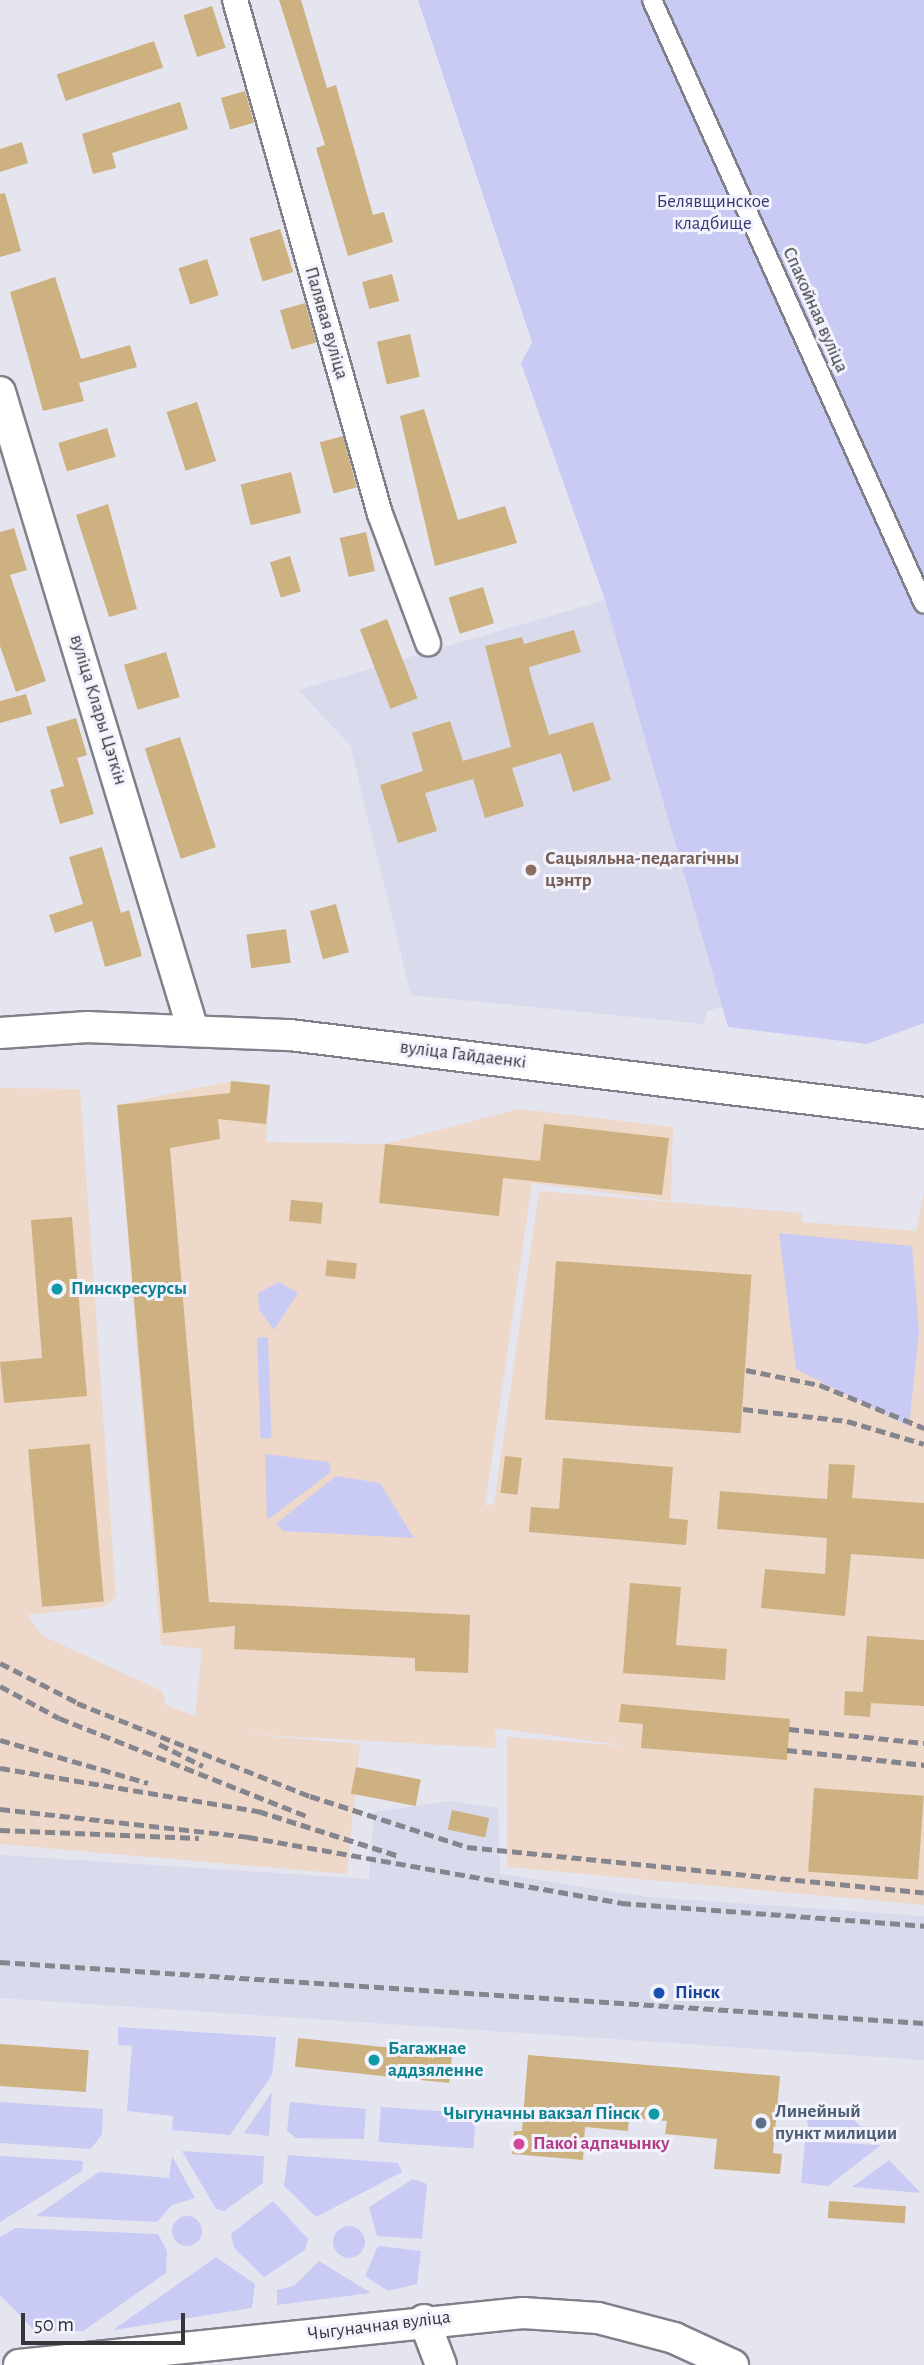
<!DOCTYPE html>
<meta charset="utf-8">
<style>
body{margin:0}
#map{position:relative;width:924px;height:2365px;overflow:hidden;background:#e5e5f0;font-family:"Alegreya Sans",sans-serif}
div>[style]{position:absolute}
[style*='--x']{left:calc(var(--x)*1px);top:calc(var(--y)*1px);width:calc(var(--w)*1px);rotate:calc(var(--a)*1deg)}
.built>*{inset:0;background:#d9daec}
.industrial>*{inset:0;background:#edd8ca}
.green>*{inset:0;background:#c9cbf5;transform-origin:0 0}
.round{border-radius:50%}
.building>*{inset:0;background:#ceb181;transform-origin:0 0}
.roads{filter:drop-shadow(2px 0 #80808a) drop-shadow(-2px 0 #80808a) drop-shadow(0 2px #80808a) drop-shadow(0 -2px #80808a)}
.pedestrian>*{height:18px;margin:-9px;padding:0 9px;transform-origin:9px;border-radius:9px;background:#fff}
.minor>*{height:24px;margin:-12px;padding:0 12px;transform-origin:12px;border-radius:12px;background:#fff}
.tertiary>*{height:30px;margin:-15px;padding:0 15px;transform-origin:15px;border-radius:15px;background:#fff}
.rail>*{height:5px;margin-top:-2.5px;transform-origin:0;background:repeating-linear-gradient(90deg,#85858d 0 10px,transparent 0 15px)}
.dots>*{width:19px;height:19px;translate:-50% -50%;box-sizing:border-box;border:4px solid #f2f3fd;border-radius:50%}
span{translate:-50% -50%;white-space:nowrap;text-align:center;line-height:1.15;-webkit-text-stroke:6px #f2f3fd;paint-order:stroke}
.park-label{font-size:19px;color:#393472}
.street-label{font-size:19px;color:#35363a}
.education-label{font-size:19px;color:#785e54;font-weight:700}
.left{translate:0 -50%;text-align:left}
.culture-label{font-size:19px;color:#0d838f;font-weight:700}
.right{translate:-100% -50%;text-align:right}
.transit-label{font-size:19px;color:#164399;font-weight:700}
.service-label{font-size:19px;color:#4e5e75;font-weight:700}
.hotel-label{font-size:19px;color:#b23c85;font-weight:700}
.scale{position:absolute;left:21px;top:2313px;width:164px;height:32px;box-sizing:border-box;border:4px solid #35363a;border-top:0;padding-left:9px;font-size:21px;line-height:24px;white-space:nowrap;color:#35363a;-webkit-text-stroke:5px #f2f3fd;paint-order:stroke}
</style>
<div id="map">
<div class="built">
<div style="clip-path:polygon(605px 600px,722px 1007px,707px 1011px,704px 1024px,411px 995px,350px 745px,298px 690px)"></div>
<div style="clip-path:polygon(450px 1801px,498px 1808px,500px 1874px,648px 1897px,924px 1916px,924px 2060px,0 1998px,0 1855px,369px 1879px,374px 1812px)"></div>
</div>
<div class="industrial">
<div style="clip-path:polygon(231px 1081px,270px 1085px,266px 1142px,385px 1144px,519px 1109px,673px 1127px,671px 1201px,532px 1183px,485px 1506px,494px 1503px,539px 1191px,802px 1213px,802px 1222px,916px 1231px,924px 1192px,924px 1905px,507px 1867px,507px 1737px,630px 1746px,495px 1728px,496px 1748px,245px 1734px,360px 1744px,347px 1874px,0 1844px,0 1088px,80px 1089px,116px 1597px,104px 1607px,27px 1615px,43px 1636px,162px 1691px,166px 1705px,195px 1716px,202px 1649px,161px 1645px,117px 1105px)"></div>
</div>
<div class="green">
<div style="clip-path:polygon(418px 0,924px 0,924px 1023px,867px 1044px,728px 1027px,605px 600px,521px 363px,532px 342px)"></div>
<div style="clip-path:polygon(779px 1233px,912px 1246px,919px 1332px,909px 1426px,796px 1369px)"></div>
<div style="clip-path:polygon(279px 1282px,298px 1293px,274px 1330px,259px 1310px,258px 1293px)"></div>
<div style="left:268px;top:1337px;width:101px;height:11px;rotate:88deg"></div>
<div style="clip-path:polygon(265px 1454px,329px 1462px,331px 1472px,267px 1520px)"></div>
<div style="clip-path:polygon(336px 1476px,380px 1483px,414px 1538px,283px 1531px,276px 1524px)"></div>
<div style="clip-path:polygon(118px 2027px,276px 2037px,272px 2075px,230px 2135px,172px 2130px,173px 2116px,127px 2111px,132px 2046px,118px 2045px)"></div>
<div style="clip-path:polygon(272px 2092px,269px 2136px,244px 2133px)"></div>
<div style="clip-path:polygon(0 2102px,103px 2109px,102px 2134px,91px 2149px,0 2143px)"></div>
<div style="clip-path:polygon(290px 2102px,366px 2109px,364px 2139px,296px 2138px,287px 2131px)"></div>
<div style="left:381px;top:2107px;width:95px;height:35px;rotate:4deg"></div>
<div style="clip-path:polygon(805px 2111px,852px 2117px,860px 2126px,882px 2128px,880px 2136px,809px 2130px)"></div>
<div style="clip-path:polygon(805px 2141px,881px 2145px,828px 2186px,801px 2183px)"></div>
<div style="clip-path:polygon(182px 2151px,264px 2156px,263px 2183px,224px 2211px,216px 2209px)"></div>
<div style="clip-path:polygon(288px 2155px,398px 2163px,402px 2172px,316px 2217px,284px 2186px)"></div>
<div style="clip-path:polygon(0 2156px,83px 2161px,82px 2171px,0 2222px)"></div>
<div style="clip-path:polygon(172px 2156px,195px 2198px,172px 2205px,157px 2222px,36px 2216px,99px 2172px,169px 2178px)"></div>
<div style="clip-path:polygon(889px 2160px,921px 2193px,852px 2187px)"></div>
<div style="clip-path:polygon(413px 2179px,427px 2184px,422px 2239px,377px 2236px,369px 2207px)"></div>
<div style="clip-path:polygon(273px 2201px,308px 2239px,305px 2250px,264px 2277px,234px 2248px,231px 2234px)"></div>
<div class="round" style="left:172px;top:2216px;width:30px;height:30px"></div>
<div class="round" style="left:333px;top:2226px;width:32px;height:32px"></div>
<div style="clip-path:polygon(16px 2228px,158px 2234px,167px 2251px,166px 2273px,83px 2331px,35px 2331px,0 2295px,0 2237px)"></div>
<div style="clip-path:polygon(378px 2246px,421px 2251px,417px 2284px,388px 2291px,365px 2276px)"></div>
<div style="clip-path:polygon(216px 2257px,255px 2284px,252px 2308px,113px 2330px)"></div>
<div style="clip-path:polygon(319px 2261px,371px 2293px,277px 2305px,277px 2290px,294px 2286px)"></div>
</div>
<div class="building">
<div style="clip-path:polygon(279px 0,301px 0,327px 88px,336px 85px,373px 215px,384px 212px,393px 242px,348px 256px,316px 148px,325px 145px)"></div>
<div style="left:212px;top:6px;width:44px;height:30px;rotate:72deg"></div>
<div style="left:154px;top:41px;width:28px;height:103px;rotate:71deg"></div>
<div style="left:245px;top:91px;width:33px;height:25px;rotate:74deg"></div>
<div style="clip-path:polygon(180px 102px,188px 129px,112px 153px,116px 168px,93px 174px,82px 134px)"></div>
<div style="clip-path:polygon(22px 142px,28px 163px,0 172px,0 149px)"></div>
<div style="clip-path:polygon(5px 193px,21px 251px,0 257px,0 194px)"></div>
<div style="left:280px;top:229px;width:45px;height:32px;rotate:73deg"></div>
<div style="left:207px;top:259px;width:38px;height:30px;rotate:72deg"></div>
<div style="left:392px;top:274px;width:28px;height:31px;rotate:75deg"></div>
<div style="clip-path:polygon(55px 277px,81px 359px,130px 345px,137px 367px,79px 383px,84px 401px,43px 411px,10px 292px)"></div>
<div style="left:305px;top:303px;width:41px;height:26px;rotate:74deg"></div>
<div style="left:410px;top:334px;width:44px;height:34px;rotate:77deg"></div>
<div style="left:197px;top:402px;width:62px;height:32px;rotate:72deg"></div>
<div style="clip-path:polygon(424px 409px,458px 520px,505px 506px,517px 543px,435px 566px,400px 416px)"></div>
<div style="left:107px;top:428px;width:30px;height:51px;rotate:73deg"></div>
<div style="left:343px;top:436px;width:53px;height:24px;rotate:75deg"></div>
<div style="left:291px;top:472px;width:42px;height:52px;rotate:76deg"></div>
<div style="clip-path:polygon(108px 504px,137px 609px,109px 617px,76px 515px)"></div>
<div style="clip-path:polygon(14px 528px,27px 570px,10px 575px,46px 681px,16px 692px,0 646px,0 532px)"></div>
<div style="left:366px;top:532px;width:40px;height:27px;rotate:77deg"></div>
<div style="left:290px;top:556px;width:37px;height:21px;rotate:73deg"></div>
<div style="left:483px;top:587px;width:38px;height:36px;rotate:73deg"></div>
<div style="left:387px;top:619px;width:85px;height:29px;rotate:69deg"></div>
<div style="clip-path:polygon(574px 630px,581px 652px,529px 667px,530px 673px,549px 735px,593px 722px,611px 780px,573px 792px,561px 753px,512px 768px,524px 806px,485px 818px,473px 779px,425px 793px,437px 831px,398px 843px,380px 785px,423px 771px,412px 733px,450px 721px,463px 761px,511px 747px,485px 646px,522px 637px,524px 644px)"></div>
<div style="left:166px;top:652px;width:47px;height:44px;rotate:73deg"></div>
<div style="clip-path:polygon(26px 694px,32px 714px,0 723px,0 701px)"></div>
<div style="clip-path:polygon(76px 718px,87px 755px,77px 758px,94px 814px,60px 824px,50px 790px,64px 786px,46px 727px)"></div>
<div style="left:180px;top:737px;width:116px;height:37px;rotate:72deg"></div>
<div style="clip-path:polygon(102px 847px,121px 913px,129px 910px,142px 956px,105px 967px,92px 921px,55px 933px,49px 915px,83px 904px,69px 857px)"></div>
<div style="left:336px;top:904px;width:50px;height:27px;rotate:75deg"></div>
<div style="left:286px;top:929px;width:34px;height:40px;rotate:82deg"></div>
<div style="clip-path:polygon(231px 1081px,270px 1085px,266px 1124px,218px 1119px,220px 1139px,170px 1148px,209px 1602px,470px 1615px,468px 1673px,415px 1671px,415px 1658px,234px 1649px,235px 1626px,163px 1633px,117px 1105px,230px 1093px)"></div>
<div style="clip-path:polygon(544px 1124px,669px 1138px,662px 1195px,503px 1178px,499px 1216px,379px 1203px,385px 1144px,540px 1161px)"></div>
<div style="left:291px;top:1200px;width:32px;height:21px;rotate:5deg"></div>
<div style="clip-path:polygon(72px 1217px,87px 1396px,4px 1403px,0 1362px,42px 1358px,31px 1220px)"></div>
<div style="left:327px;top:1260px;width:30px;height:16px;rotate:6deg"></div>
<div style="left:556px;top:1261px;width:196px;height:159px;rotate:4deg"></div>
<div style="left:90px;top:1444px;width:158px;height:62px;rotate:85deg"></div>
<div style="left:505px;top:1456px;width:17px;height:37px;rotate:7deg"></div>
<div style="clip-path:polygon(563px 1458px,673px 1467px,669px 1518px,688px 1520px,686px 1545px,529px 1532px,531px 1507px,559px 1509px)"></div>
<div style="clip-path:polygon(829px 1464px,855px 1465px,852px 1498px,924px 1503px,924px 1559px,851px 1554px,845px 1616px,761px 1608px,765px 1569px,825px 1574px,827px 1538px,717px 1529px,720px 1491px,827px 1499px)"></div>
<div style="clip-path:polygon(630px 1583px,681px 1587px,676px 1645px,727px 1649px,725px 1680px,623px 1673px)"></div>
<div style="clip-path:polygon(867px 1636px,924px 1640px,924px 1706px,871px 1703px,870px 1717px,844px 1715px,845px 1691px,863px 1692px)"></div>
<div style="clip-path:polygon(621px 1704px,790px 1719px,787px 1760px,641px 1748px,643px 1724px,619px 1722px)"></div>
<div style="left:356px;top:1767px;width:66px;height:27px;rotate:11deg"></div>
<div style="left:814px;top:1788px;width:110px;height:84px;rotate:4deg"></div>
<div style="left:452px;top:1810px;width:38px;height:20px;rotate:12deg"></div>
<div style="left:298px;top:2038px;width:155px;height:29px;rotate:6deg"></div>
<div style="left:0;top:2044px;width:89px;height:42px;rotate:4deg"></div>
<div style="clip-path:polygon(528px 2055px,780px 2076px,773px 2153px,782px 2154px,780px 2174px,714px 2169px,717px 2139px,665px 2134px,667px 2121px,629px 2118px,628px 2131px,585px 2127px,583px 2160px,512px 2154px,514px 2131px,522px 2131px)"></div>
<div style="left:829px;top:2201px;width:77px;height:17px;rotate:4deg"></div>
</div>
<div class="roads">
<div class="pedestrian">
<div style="--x:652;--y:0;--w:662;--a:65.76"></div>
</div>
<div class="minor">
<div style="--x:235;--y:0;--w:534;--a:74.25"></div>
<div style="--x:380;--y:514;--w:138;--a:69.6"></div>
</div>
<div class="tertiary">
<div style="--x:0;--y:392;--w:667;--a:73.17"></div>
<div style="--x:0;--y:1033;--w:88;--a:-3.9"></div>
<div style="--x:88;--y:1027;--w:202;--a:2.3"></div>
<div style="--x:290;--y:1035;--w:639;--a:7.01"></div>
<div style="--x:424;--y:2320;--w:48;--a:69.3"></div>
<div style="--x:19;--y:2365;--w:507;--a:-5.89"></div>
<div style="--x:523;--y:2313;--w:75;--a:3.8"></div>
<div style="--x:598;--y:2318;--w:79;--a:14.7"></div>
<div style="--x:674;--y:2338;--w:65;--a:24.6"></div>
</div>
</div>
<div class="rail">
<div style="--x:746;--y:1370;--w:76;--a:11.5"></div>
<div style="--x:820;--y:1385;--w:113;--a:22.5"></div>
<div style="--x:743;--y:1409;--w:105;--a:6.6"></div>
<div style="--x:847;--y:1421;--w:80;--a:16.6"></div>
<div style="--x:0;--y:1663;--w:94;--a:27.1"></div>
<div style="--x:0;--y:1686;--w:67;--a:28.5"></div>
<div style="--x:59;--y:1718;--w:267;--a:21.6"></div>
<div style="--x:77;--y:1703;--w:251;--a:21.8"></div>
<div style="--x:310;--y:1796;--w:165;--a:18"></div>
<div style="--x:467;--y:1847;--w:459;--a:5.7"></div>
<div style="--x:789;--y:1729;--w:136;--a:5.9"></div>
<div style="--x:0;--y:1740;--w:154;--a:16.2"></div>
<div style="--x:159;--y:1744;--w:49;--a:26.6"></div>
<div style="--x:787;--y:1750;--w:138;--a:6.2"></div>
<div style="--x:0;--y:1768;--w:262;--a:9.5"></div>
<div style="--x:258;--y:1811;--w:148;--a:17.7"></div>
<div style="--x:0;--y:1809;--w:250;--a:6.4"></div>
<div style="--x:248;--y:1837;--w:379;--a:10"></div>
<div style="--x:621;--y:1903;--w:304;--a:4.3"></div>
<div style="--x:0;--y:1830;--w:199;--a:2.3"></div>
<div style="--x:0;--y:1962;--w:926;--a:3.78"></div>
</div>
<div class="dots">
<div style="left:531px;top:870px;background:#8d6e63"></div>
<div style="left:57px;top:1289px;background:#0f9aa8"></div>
<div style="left:659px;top:1993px;background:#1a4fb4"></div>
<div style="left:374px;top:2060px;background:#0f9aa8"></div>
<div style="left:654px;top:2114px;background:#0f9aa8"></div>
<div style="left:761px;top:2123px;background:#5c6f8a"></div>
<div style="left:519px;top:2144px;background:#d1479c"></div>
</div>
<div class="park-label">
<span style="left:713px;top:213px">Белявщинское<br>кладбище</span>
</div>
<div class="street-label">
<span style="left:815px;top:310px;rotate:66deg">Спакойная вуліца</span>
<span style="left:326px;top:323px;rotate:74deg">Палявая вуліца</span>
<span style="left:98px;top:710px;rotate:73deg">вуліца Клары Цэткін</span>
<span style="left:463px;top:1055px;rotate:7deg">вуліца Гайдаенкі</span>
<span style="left:379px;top:2326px;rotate:-7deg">Чыгуначная вуліца</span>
</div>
<div class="education-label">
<span class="left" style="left:545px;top:870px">Сацыяльна-педагагічны<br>цэнтр</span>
</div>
<div class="culture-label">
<span class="left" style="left:71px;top:1289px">Пинскресурсы</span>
<span class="left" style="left:388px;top:2060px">Багажнае<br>аддзяленне</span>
<span class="right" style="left:640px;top:2114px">Чыгуначны вакзал Пінск</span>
</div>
<div class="transit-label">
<span class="left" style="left:675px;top:1993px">Пінск</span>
</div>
<div class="service-label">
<span class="left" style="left:775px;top:2123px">Линейный<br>пункт милиции</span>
</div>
<div class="hotel-label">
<span class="left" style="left:533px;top:2144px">Пакоі адпачынку</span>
</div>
<div class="scale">50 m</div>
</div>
